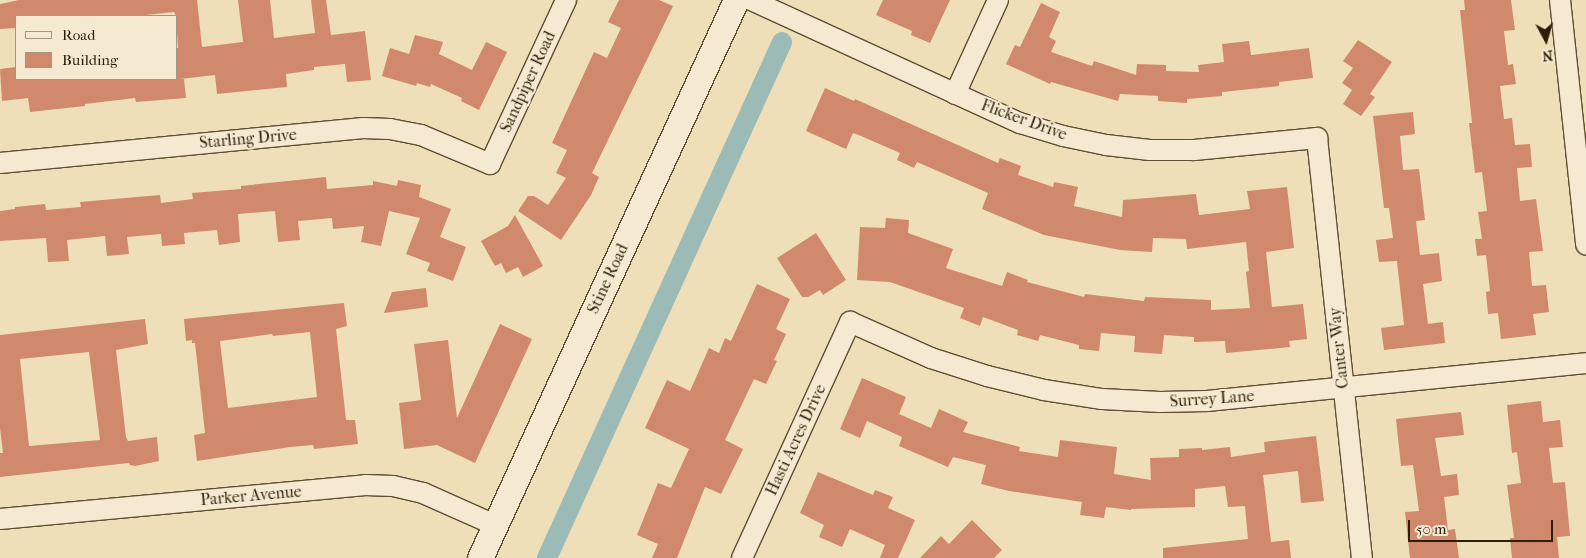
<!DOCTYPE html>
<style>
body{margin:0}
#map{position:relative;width:1586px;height:558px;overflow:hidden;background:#efdfb8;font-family:"IM FELL French Canon",serif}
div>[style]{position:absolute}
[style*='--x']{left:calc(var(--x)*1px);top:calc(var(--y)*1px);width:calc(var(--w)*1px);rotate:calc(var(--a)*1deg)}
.canal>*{height:20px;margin:-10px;padding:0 10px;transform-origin:10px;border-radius:10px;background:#9cbbb7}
.building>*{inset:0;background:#d0896d}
.roads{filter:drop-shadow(1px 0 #5e4e33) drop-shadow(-1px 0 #5e4e33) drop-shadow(0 1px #5e4e33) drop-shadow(0 -1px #5e4e33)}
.minor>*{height:20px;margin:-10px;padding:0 10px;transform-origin:10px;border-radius:10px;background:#f5ead1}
.tertiary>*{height:25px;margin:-12.5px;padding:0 12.5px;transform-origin:12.5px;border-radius:12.5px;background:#f5ead1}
span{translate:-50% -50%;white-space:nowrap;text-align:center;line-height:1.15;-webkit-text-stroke:4px #f5ead1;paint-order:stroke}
.street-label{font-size:16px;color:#2d1d07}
.legend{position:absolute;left:15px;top:15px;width:162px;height:65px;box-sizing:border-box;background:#f5ead1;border:1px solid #a59880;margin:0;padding:6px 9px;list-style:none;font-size:15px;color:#2d1d07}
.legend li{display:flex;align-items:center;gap:10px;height:25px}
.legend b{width:25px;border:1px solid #a59880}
.north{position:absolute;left:1521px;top:15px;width:50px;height:50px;-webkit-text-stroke:4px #f5ead1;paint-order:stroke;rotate:174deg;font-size:14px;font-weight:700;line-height:20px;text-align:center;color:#2d1d07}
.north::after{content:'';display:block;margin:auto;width:18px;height:22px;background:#2d1d07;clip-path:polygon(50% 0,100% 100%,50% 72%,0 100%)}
.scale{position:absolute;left:1408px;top:520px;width:145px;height:22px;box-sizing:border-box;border:2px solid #2d1d07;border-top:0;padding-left:6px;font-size:15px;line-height:18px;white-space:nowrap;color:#2d1d07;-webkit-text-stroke:4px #f5ead1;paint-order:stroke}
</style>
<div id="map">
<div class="canal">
<div style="--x:547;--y:558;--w:567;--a:-65.51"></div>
</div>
<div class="building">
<div style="clip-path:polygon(19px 0,197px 0,202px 47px,243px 42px,238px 0,270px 0,274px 38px,315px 33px,311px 0,326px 0,331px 35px,365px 31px,371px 80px,347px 82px,345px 64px,314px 67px,314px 70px,286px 74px,287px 87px,217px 94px,215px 75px,180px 79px,184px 79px,186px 98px,136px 102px,135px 98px,85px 104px,85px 106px,30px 112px,28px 98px,2px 101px,0 69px,16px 67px,16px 79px,176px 79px,176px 48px,178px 48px,176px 16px,174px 12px,136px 16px,16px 16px,16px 28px,0 29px,0 4px)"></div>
<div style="clip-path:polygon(619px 0,659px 0,673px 6px,592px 173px,599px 177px,591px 195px,561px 240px,518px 211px,528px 196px,534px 196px,548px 205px,566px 178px,556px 173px,567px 150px,552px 143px,594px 52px,607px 58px,621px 28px,608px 22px)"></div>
<div style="clip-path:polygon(883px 0,950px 0,930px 43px,911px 35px,912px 31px,876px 15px)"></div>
<div style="clip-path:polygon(1464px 0,1511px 0,1515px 30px,1504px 31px,1508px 65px,1513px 64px,1516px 84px,1500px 86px,1504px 119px,1512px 118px,1515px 145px,1530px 144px,1532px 167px,1517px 168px,1520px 201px,1536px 199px,1543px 251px,1529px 252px,1532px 286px,1546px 285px,1549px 312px,1533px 314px,1536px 335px,1501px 339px,1498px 313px,1488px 314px,1486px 292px,1490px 291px,1486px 255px,1477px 256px,1475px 239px,1482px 239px,1478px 212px,1487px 211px,1482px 172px,1475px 173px,1469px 123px,1472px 123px,1460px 10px,1465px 10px)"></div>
<div style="clip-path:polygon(1041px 3px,1060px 12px,1049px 37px,1056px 41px,1051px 52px,1092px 66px,1094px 61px,1136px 75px,1137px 64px,1166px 65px,1166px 71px,1199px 72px,1198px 65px,1224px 62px,1222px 44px,1249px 41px,1251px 55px,1309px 48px,1313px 78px,1279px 82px,1279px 86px,1222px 92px,1222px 96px,1187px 99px,1187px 103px,1158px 101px,1158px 96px,1120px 94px,1118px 101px,1051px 82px,1050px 84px,1006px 64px,1015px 45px,1020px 47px)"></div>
<div style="clip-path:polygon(415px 35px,443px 42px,439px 54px,472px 70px,486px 42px,507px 52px,479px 110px,461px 101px,462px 98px,431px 84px,430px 87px,417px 83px,416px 86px,382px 76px,390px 48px,409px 54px)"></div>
<div style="clip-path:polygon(1358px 40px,1392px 62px,1370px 94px,1375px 97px,1361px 116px,1343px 104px,1352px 90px,1342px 83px,1353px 68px,1343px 61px)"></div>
<div style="clip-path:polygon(825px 88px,854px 101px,855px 99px,998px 163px,1000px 158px,1021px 166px,1018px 175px,1053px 187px,1054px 182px,1078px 187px,1074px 206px,1122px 217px,1123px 200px,1196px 194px,1199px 215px,1250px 209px,1247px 191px,1287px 187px,1294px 248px,1266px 252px,1272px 307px,1303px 304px,1307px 339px,1289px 341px,1290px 347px,1226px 353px,1225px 341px,1194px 342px,1194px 337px,1164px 335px,1162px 354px,1134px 352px,1135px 336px,1101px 333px,1099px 351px,1079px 349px,1079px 345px,1040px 335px,1038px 341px,1017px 335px,1018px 330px,983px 317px,980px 326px,960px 318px,964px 308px,890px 282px,857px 280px,860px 227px,885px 228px,886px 218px,909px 220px,908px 233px,953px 249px,946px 268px,1002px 286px,1007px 272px,1028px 280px,1027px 282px,1084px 297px,1085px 294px,1144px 301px,1145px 297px,1211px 300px,1211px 310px,1250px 308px,1246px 272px,1249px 271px,1246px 242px,1187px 249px,1186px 239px,1153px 238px,1152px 252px,1120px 250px,1044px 235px,982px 209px,988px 193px,917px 162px,914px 168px,897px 160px,900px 153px,861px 136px,853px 133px,846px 149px,806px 131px)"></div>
<div style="clip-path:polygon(1413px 112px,1415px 134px,1400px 136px,1403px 170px,1419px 169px,1425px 220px,1416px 221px,1420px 255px,1439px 253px,1442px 281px,1423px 284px,1428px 324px,1443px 322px,1445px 343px,1384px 350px,1381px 328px,1404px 325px,1397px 261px,1379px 262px,1376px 240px,1393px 238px,1389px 208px,1384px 208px,1373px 116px)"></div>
<div style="clip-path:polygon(326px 177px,327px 189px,373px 185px,373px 181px,397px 186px,398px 180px,421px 185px,419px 197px,451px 209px,440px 237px,466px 247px,453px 281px,427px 271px,430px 263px,406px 254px,420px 218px,389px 211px,381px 246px,361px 242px,364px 226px,333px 229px,332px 218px,298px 221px,300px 240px,278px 242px,275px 211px,238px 214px,240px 242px,219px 245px,217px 230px,184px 233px,185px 244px,162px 246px,161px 234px,127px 237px,129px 254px,107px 256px,105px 236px,67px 240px,69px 261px,48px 262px,46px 238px,0 241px,0 211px,15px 209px,15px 207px,45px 204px,46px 210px,81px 207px,80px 202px,160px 195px,161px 203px,193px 199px,192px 193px,241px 189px,241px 186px)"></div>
<div style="clip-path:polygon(515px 215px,543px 266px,523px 277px,518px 267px,506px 273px,501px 263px,495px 266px,481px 241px,508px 226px)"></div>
<div style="clip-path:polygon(816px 233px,846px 280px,823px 295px,820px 290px,808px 297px,802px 297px,777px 258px)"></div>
<div style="clip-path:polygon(757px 284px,790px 299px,776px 329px,786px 334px,774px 360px,777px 361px,766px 384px,754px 379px,725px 440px,743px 449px,721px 494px,705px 487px,677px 558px,652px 558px,658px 544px,637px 535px,658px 483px,671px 488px,689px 449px,645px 428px,667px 380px,690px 391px,709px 348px,719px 353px,725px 338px,731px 341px)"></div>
<div style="clip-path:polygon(426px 288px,428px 307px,384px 313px,392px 292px)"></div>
<div style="clip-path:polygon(evenodd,344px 303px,347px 326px,336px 329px,346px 420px,355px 420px,358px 444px,314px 449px,313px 445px,290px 447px,197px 461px,194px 435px,205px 433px,195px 343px,192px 343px,192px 340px,186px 341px,184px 319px,344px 303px,310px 332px,317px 397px,228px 408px,220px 341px,272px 334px,273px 336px,310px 332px)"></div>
<div style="clip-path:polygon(evenodd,145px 319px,148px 344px,116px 350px,126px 437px,128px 441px,157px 437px,159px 461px,135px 466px,130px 465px,129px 463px,0 477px,0 453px,3px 453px,0 428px,0 335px,145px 319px,89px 352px,100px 440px,29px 446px,20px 359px,89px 352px)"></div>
<div style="clip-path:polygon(500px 324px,532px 339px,475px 463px,437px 445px,404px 449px,399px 403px,421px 400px,414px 344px,448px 340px,457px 418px)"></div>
<div style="clip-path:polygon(862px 378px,906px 397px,899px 414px,931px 428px,939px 409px,968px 422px,963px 432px,1020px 447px,1019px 451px,1058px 457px,1060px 440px,1117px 447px,1114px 474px,1151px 480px,1150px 458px,1179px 457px,1179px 449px,1202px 448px,1202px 450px,1230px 447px,1231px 457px,1265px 452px,1264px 442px,1316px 436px,1324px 501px,1301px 503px,1298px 471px,1263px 475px,1271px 542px,1289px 540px,1291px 558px,1163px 558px,1163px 548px,1248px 539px,1245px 506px,1228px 507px,1225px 486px,1195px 489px,1195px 507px,1131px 509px,1131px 510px,1106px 507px,1104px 518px,1080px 515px,1082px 502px,1009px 491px,981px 484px,986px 465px,953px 457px,948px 467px,899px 446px,902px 437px,867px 421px,860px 438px,840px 429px)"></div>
<div style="clip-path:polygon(1541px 401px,1543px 422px,1560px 420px,1563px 447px,1549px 448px,1553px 483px,1565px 482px,1570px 536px,1557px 537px,1559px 558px,1512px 558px,1510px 538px,1514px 538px,1507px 485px,1521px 483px,1517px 452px,1512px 453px,1507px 405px)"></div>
<div style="clip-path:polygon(1461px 412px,1464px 435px,1435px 438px,1441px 476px,1457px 474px,1459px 495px,1444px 497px,1448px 530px,1455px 529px,1459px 558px,1410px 558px,1405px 512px,1419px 511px,1413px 465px,1401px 466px,1396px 419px)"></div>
<div style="clip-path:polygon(818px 472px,873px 495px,875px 490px,893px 497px,888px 508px,915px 520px,898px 558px,880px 558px,885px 545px,850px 529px,842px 547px,819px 537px,824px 525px,800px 513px)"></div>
<div style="clip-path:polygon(972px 520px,1002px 550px,994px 558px,920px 558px,941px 536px,949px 544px)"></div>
</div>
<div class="roads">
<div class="minor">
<div style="--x:751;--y:0;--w:296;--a:24.6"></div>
<div style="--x:1020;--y:123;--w:45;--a:16.8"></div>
<div style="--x:1063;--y:136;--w:44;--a:11.8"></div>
<div style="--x:1106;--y:145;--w:44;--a:6.5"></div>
<div style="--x:1150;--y:150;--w:44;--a:0"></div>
<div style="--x:1194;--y:150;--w:124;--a:-5.6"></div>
<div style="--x:1317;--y:138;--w:422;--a:83.9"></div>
<div style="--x:1560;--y:0;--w:246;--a:83.9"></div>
<div style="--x:955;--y:94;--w:103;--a:-65.4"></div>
<div style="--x:0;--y:163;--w:365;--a:-5.5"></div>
<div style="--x:363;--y:128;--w:27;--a:2"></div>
<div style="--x:390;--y:129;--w:32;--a:11"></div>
<div style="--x:421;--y:135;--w:75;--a:22.8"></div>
<div style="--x:490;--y:164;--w:181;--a:-65.1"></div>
<div style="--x:0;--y:519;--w:367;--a:-5.3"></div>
<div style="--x:365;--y:485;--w:28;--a:2"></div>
<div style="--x:393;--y:486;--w:31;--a:13"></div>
<div style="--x:423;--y:493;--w:79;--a:24"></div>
<div style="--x:742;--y:558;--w:260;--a:-65.4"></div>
<div style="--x:850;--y:322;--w:89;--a:24"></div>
<div style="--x:931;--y:358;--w:59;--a:17.8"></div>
<div style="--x:987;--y:376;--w:59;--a:13.8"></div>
<div style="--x:1044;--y:390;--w:59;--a:8.8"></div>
<div style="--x:1102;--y:399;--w:58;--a:3"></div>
<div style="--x:1160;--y:402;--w:47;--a:-1.2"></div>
<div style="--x:1207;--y:401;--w:381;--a:-5.7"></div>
</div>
<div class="tertiary">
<div style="--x:480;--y:558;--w:614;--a:-65.36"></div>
</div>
</div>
<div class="street-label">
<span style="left:528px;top:82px;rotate:-65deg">Sandpiper Road</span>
<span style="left:1024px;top:120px;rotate:20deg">Flicker Drive</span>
<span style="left:248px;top:139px;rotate:-5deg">Starling Drive</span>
<span style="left:608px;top:279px;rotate:-65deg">Stine Road</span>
<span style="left:1339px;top:348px;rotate:-96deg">Canter Way</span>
<span style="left:1212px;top:399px;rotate:-4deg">Surrey Lane</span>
<span style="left:796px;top:440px;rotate:-65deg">Hasti Acres Drive</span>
<span style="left:251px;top:496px;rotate:-5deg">Parker Avenue</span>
</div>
<ul class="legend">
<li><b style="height:6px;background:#f5ead1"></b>Road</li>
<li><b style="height:14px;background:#d0896d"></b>Building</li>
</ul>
<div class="north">N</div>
<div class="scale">50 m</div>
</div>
